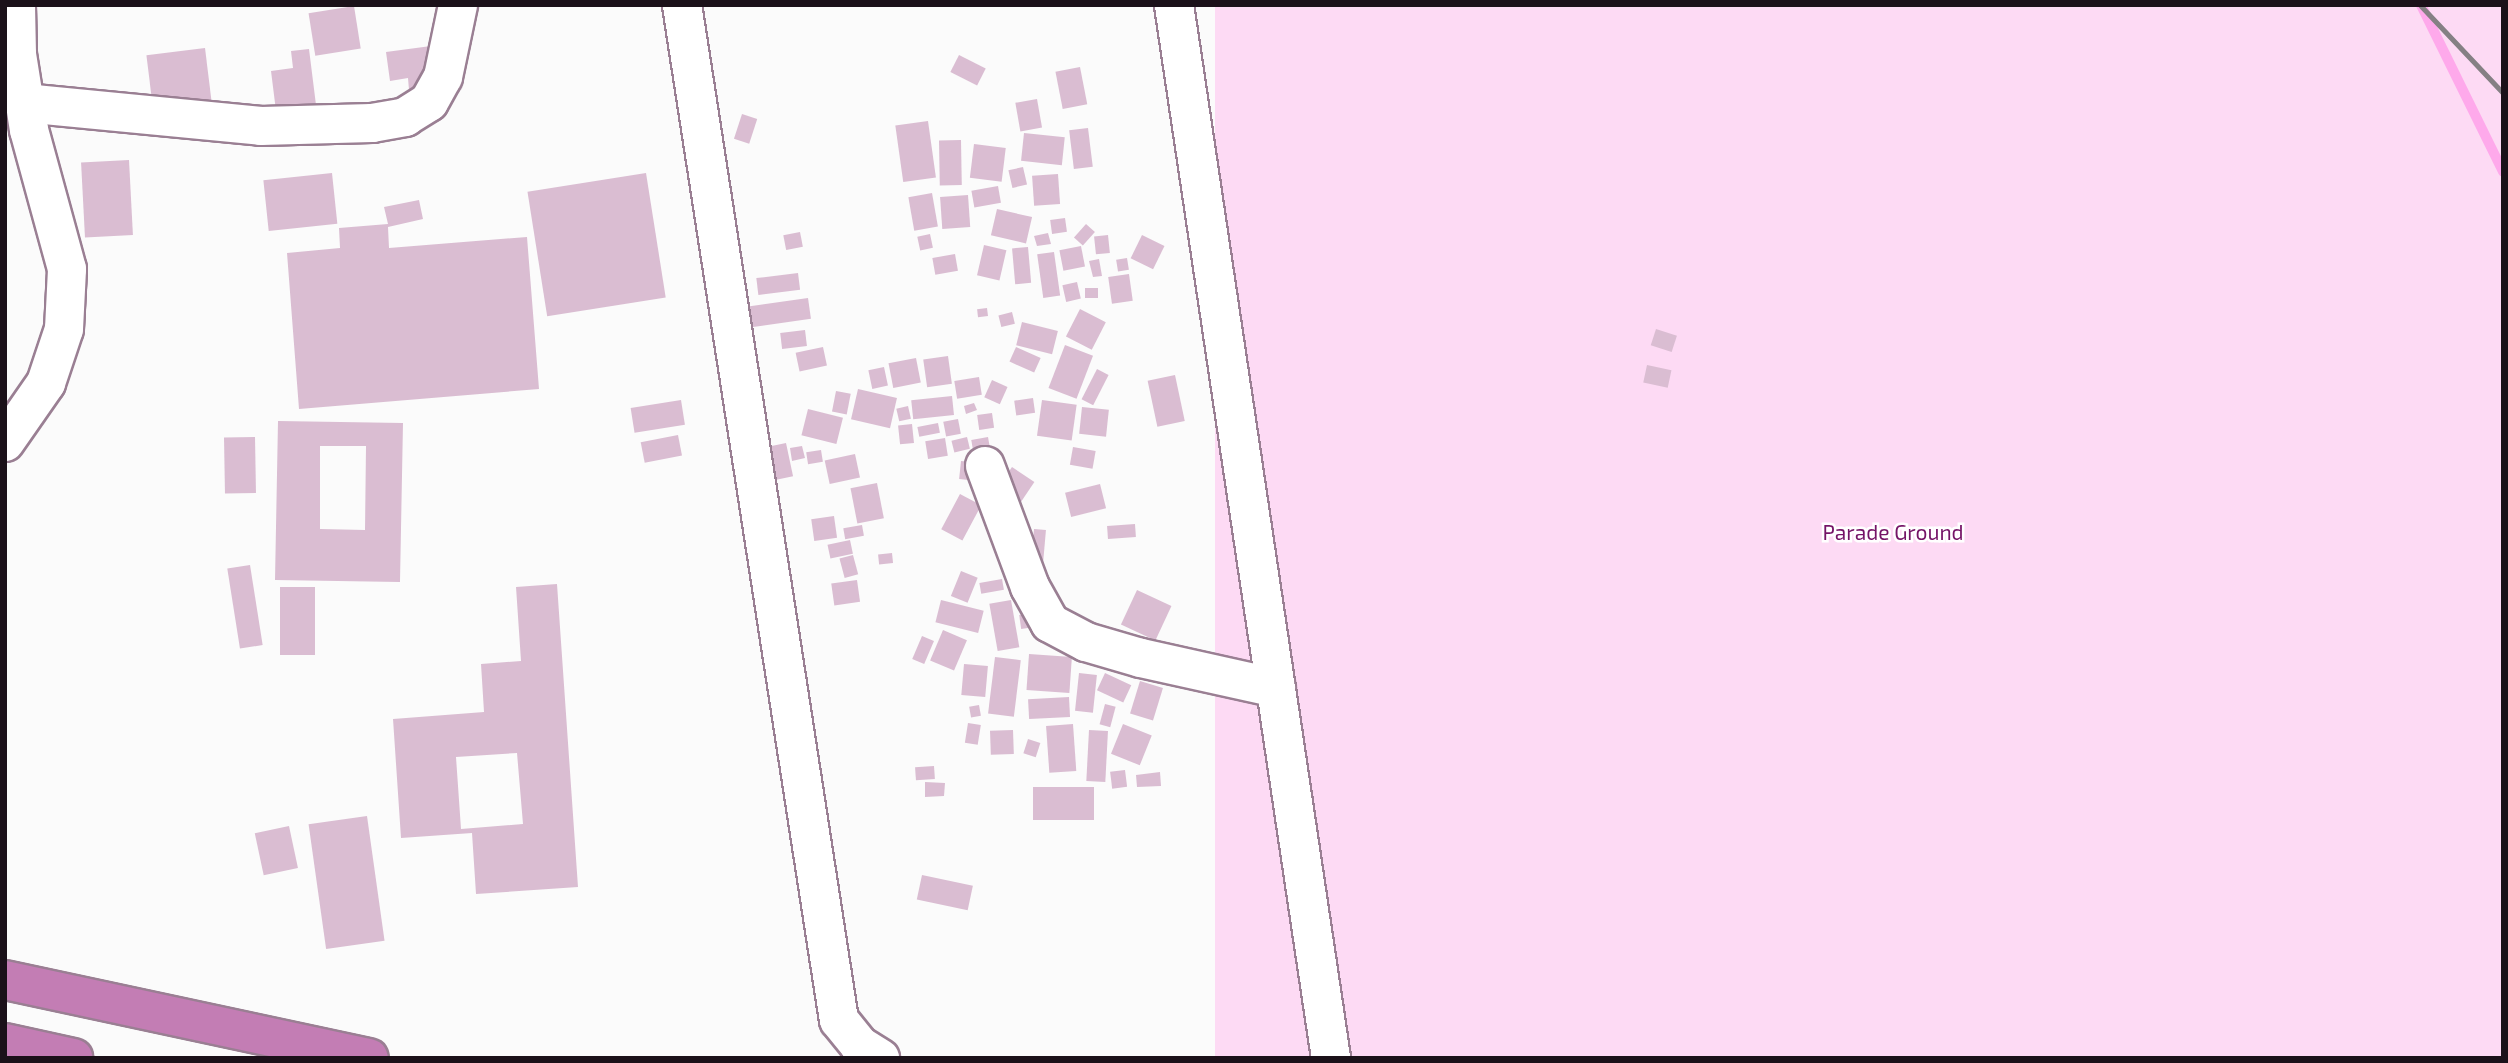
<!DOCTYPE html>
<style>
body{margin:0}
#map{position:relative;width:2508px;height:1063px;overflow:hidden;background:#fbfbfb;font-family:"Exo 2",sans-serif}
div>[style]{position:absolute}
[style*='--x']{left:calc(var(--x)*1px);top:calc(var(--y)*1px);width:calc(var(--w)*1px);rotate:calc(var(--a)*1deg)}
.green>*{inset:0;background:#fddaf4;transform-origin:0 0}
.stream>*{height:10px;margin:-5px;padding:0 5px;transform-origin:5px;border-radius:5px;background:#fea9eb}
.building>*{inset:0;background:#dabdd2;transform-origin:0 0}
.roads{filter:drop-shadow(2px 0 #9a7f93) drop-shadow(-2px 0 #9a7f93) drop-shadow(0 2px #9a7f93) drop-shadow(0 -2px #9a7f93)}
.minor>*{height:38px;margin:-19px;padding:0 19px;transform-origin:19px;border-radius:19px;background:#fff}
.highway>*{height:38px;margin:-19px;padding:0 19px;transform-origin:19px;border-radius:19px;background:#c37db4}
.rail>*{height:5px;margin:-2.5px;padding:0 2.5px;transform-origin:2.5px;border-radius:2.5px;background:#858084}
span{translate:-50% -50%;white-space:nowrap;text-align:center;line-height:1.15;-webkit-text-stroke:5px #fff;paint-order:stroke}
.park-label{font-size:21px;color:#751467}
.frame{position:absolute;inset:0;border:7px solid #1b1119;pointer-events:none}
</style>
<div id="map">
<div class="green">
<div style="left:1215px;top:5px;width:1288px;height:1062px"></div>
</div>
<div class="stream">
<div style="--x:2421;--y:5;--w:186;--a:63.8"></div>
</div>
<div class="building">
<div style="left:354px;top:6px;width:43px;height:46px;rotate:81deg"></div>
<div style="clip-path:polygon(431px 46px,436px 87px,409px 90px,408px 78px,390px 81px,386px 52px)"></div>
<div style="left:205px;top:48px;width:56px;height:59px;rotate:83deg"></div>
<div style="clip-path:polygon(309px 49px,316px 105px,276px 111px,271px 71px,293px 68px,291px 51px)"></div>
<div style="left:959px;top:55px;width:30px;height:19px;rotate:27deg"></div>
<div style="left:1080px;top:67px;width:38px;height:25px;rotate:79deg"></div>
<div style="left:1037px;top:99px;width:29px;height:22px;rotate:80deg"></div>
<div style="left:742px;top:114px;width:16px;height:26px;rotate:18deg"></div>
<div style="left:928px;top:121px;width:57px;height:33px;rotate:82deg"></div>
<div style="left:1088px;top:128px;width:39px;height:19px;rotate:83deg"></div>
<div style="left:1024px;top:133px;width:41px;height:28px;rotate:6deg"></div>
<div style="left:961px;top:140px;width:45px;height:22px;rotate:89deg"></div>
<div style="left:974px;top:144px;width:32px;height:34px;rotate:7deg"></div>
<div style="left:129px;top:160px;width:75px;height:48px;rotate:87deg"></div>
<div style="left:1023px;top:167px;width:18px;height:15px;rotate:77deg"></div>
<div style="left:332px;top:173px;width:51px;height:69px;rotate:84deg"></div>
<div style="left:646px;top:173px;width:126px;height:120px;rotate:81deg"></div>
<div style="left:1058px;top:174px;width:30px;height:26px;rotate:86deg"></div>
<div style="left:998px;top:186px;width:17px;height:27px;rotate:80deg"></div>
<div style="left:932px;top:193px;width:34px;height:24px;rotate:80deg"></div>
<div style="left:968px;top:195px;width:32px;height:28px;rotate:86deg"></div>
<div style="clip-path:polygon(419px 200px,423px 219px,388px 227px,389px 248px,527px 237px,539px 389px,299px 409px,287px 253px,340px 248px,339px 228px,388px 224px,384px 207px)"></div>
<div style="left:997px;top:209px;width:36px;height:27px;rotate:13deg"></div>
<div style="left:1065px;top:218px;width:14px;height:15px;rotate:82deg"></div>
<div style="left:1086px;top:224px;width:12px;height:18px;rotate:42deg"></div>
<div style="left:800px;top:232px;width:15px;height:17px;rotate:79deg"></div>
<div style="clip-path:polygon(1048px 233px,1051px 244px,1037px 246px,1034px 236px)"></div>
<div style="left:930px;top:234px;width:14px;height:13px;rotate:78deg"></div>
<div style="left:1108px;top:235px;width:18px;height:14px;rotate:84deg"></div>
<div style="left:1142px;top:235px;width:25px;height:26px;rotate:26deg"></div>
<div style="left:984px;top:245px;width:23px;height:31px;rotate:13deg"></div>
<div style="left:1081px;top:246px;width:21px;height:22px;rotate:79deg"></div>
<div style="left:1028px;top:247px;width:36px;height:16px;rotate:85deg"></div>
<div style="left:1054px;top:252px;width:44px;height:17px;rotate:82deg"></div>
<div style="left:955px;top:254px;width:17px;height:23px;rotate:80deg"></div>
<div style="left:1127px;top:258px;width:12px;height:11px;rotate:81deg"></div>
<div style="clip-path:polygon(1099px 259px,1102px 276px,1093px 277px,1089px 261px)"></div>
<div style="left:798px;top:273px;width:17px;height:42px;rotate:83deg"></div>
<div style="left:1129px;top:274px;width:27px;height:21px;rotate:82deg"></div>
<div style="left:1077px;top:282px;width:17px;height:15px;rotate:77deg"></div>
<div style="left:1098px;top:288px;width:10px;height:13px;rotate:90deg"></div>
<div style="left:808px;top:298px;width:21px;height:82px;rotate:82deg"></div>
<div style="left:987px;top:308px;width:8px;height:10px;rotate:83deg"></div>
<div style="left:1080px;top:309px;width:29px;height:31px;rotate:27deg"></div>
<div style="left:1012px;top:312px;width:12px;height:14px;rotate:76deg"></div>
<div style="left:1022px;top:322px;width:37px;height:24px;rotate:14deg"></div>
<div style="left:1656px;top:329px;width:22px;height:17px;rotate:18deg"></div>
<div style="left:805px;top:330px;width:16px;height:25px;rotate:83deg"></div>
<div style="left:1065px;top:345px;width:30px;height:46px;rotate:21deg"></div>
<div style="left:823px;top:347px;width:19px;height:28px;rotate:78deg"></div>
<div style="left:1016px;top:347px;width:27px;height:16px;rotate:24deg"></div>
<div style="left:948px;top:356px;width:28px;height:25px;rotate:82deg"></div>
<div style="left:916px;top:358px;width:25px;height:28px;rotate:79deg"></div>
<div style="left:1647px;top:365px;width:25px;height:18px;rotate:12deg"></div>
<div style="left:884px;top:367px;width:19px;height:16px;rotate:78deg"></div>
<div style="left:1097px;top:369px;width:13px;height:34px;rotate:27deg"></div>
<div style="left:1175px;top:375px;width:47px;height:28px;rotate:78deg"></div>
<div style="left:979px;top:377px;width:18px;height:25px;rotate:81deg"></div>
<div style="left:992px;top:380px;width:17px;height:19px;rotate:24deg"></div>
<div style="left:858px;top:389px;width:40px;height:31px;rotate:13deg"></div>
<div style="left:836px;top:391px;width:15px;height:21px;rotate:11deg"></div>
<div style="left:952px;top:396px;width:19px;height:41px;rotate:84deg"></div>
<div style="left:1033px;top:398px;width:15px;height:19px;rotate:82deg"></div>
<div style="left:681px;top:400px;width:25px;height:51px;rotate:81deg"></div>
<div style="left:1042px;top:400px;width:35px;height:36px;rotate:8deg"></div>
<div style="clip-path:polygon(974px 403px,977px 410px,966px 414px,964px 406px)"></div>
<div style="left:908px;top:406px;width:13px;height:12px;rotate:77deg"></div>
<div style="left:1082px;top:407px;width:27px;height:27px;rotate:6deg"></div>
<div style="left:808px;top:409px;width:36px;height:27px;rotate:14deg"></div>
<div style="left:992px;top:413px;width:15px;height:15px;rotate:82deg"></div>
<div style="left:958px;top:419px;width:15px;height:15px;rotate:79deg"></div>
<div style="clip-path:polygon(evenodd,278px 421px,403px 423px,400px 582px,275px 580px,278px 421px,320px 446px,366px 446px,365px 530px,320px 529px,320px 446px)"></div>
<div style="left:938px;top:423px;width:10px;height:21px;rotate:79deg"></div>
<div style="left:912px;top:424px;width:19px;height:14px;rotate:84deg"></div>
<div style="left:678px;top:435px;width:21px;height:38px;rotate:79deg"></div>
<div style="left:255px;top:437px;width:56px;height:31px;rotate:89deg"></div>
<div style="left:967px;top:437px;width:12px;height:16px;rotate:76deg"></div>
<div style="left:988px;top:437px;width:17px;height:17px;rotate:80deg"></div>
<div style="left:945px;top:438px;width:18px;height:20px;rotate:81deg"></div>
<div style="left:786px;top:443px;width:34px;height:27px;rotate:78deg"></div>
<div style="clip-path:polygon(802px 446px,805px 458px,792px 461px,790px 448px)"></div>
<div style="left:1073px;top:447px;width:23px;height:18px;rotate:10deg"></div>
<div style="left:821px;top:450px;width:12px;height:15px;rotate:81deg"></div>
<div style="left:855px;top:454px;width:24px;height:31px;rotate:78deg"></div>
<div style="left:961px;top:461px;width:19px;height:18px;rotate:6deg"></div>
<div style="left:1012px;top:467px;width:27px;height:31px;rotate:34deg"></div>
<div style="left:877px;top:483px;width:36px;height:27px;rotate:79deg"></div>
<div style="left:1100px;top:484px;width:25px;height:36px;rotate:76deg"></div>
<div style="left:960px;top:494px;width:24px;height:40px;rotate:28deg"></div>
<div style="left:834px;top:516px;width:22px;height:23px;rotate:82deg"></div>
<div style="left:1135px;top:524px;width:13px;height:28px;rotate:86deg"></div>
<div style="left:862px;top:525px;width:11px;height:19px;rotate:80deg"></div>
<div style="left:1034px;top:529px;width:12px;height:32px;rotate:5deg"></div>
<div style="left:850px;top:540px;width:14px;height:23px;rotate:78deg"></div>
<div style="left:892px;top:553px;width:10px;height:14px;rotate:84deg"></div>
<div style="left:853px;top:555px;width:20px;height:14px;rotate:75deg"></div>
<div style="left:250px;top:565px;width:81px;height:23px;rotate:81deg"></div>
<div style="left:961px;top:571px;width:18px;height:27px;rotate:22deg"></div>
<div style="left:1002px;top:579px;width:11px;height:23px;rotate:80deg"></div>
<div style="left:857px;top:580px;width:22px;height:26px;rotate:82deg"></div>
<div style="clip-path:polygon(evenodd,557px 584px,578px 887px,476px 894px,472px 833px,401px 838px,393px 719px,484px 712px,481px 664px,521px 661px,516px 587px,557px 584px,517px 753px,523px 824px,461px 829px,456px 757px,517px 753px)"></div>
<div style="left:280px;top:587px;width:35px;height:68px"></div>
<div style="left:1137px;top:590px;width:38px;height:38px;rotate:25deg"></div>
<div style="left:941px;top:600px;width:44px;height:23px;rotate:14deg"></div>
<div style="left:1011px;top:600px;width:48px;height:22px;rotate:80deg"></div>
<div style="left:1041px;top:612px;width:14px;height:22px;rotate:82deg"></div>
<div style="left:943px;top:630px;width:26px;height:33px;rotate:23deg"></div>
<div style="left:922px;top:636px;width:13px;height:25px;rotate:23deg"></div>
<div style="left:1029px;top:654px;width:43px;height:36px;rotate:4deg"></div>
<div style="left:995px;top:657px;width:26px;height:57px;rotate:7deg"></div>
<div style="left:964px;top:664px;width:24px;height:31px;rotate:5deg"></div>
<div style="left:1079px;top:673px;width:18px;height:38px;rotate:6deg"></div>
<div style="left:1105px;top:673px;width:29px;height:19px;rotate:25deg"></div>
<div style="left:1140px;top:681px;width:24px;height:34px;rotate:17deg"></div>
<div style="left:1069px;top:697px;width:20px;height:41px;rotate:87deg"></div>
<div style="left:1105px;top:704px;width:11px;height:21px;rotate:15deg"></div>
<div style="left:979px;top:705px;width:11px;height:10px;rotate:80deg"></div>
<div style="left:968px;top:723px;width:13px;height:20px;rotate:9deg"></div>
<div style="left:1073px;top:724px;width:47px;height:27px;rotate:86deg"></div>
<div style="left:1123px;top:724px;width:31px;height:32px;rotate:22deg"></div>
<div style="left:1013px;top:730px;width:24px;height:23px;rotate:88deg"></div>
<div style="left:1089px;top:730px;width:19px;height:51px;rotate:3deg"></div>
<div style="left:1028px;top:739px;width:13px;height:15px;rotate:18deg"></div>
<div style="left:934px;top:766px;width:13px;height:19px;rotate:86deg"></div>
<div style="left:1125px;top:770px;width:17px;height:15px;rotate:83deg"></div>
<div style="clip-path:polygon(1160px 772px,1161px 786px,1137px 787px,1136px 775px)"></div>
<div style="clip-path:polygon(925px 782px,945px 783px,944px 796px,925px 797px)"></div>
<div style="left:1033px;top:787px;width:61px;height:33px"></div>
<div style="left:367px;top:816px;width:126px;height:59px;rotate:82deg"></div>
<div style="left:289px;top:826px;width:43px;height:35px;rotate:78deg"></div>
<div style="left:922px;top:875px;width:52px;height:25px;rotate:12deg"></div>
</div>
<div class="roads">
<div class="minor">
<div style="--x:682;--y:5;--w:1027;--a:81.21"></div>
<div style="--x:839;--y:1020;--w:32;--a:51"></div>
<div style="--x:859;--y:1045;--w:25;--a:32"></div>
<div style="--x:1174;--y:5;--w:1065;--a:81.52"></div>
<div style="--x:24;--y:103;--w:238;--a:5.5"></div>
<div style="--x:261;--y:126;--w:111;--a:-1.5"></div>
<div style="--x:372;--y:123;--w:34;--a:-10"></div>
<div style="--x:405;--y:117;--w:28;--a:-32"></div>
<div style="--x:429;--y:102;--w:29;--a:-61"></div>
<div style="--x:443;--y:77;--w:74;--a:-78.2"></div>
<div style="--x:5;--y:442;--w:72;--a:-55.2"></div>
<div style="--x:46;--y:383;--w:57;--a:-71.6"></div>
<div style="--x:64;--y:329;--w:60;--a:-87.1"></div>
<div style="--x:67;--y:269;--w:144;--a:-105.3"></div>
<div style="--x:29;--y:130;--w:77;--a:-99"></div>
<div style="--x:17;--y:54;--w:49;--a:-91.2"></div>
<div style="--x:985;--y:466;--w:129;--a:69.6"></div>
<div style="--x:1030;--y:587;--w:41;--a:60.9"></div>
<div style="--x:1050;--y:623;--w:41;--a:27.8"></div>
<div style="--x:1086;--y:642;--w:57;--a:16.2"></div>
<div style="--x:1141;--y:658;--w:138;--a:12.5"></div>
</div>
<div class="highway">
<div style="--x:5;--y:980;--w:372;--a:12.1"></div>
<div style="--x:5;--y:1043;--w:70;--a:12.4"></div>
</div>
</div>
<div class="rail">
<div style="--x:2420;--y:5;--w:121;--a:46.7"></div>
</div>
<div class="park-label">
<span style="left:1893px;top:532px">Parade Ground</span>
</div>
<div class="frame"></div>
</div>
